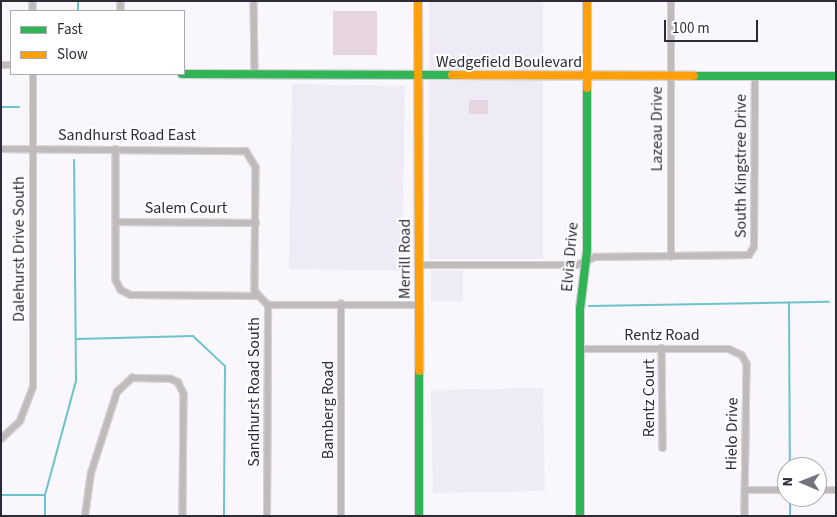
<!DOCTYPE html>
<style>
body{margin:0}
#map{position:relative;width:837px;height:517px;overflow:hidden;background:#f9f7fc;font-family:"Source Sans 3",sans-serif}
div>[style]{position:absolute}
[style*='--x']{left:calc(var(--x)*1px);top:calc(var(--y)*1px);width:calc(var(--w)*1px);rotate:calc(var(--a)*1deg)}
.built>*{inset:0;background:#eeebf7;transform-origin:0 0}
.stream>*{height:2px;margin:-1px;padding:0 1px;transform-origin:1px;border-radius:1px;background:#6bc4cb}
.building>*{inset:0;background:#e6d5de;transform-origin:0 0}
.roads{filter:drop-shadow(1px 0 #d4d3d8) drop-shadow(-1px 0 #d4d3d8) drop-shadow(0 1px #d4d3d8) drop-shadow(0 -1px #d4d3d8)}
.street>*{height:5.5px;margin:-2.75px;padding:0 2.75px;transform-origin:2.75px;border-radius:2.75px;background:#c0bbba}
.fast>*{height:8px;margin:-4px;padding:0 4px;transform-origin:4px;border-radius:4px;background:#30b455}
.slow>*{height:8px;margin:-4px;padding:0 4px;transform-origin:4px;border-radius:4px;background:#ff9f0a}
span{translate:-50% -50%;white-space:nowrap;text-align:center;line-height:1.15;-webkit-text-stroke:4px #fff;paint-order:stroke}
.street-label{font-size:16px;color:#2e2a38}
.frame{position:absolute;inset:0;border:2px solid #2e2a38;pointer-events:none}
.legend{position:absolute;left:10px;top:10px;width:175px;height:65px;box-sizing:border-box;background:#fff;border:1px solid #abaaaf;margin:0;padding:6px 9px;list-style:none;font-size:15px;color:#2e2a38}
.legend li{display:flex;align-items:center;gap:10px;height:25px}
.legend b{width:25px;border:1px solid #abaaaf}
.north{position:absolute;left:777px;top:457px;width:50px;height:50px;box-sizing:border-box;background:#fff;border:1px solid #abaaaf;border-radius:50%;rotate:271deg;font-size:14px;font-weight:700;line-height:20px;text-align:center;color:#2e2a38}
.north::after{content:'';display:block;margin:auto;width:18px;height:22px;background:#75727d;clip-path:polygon(50% 0,100% 100%,50% 72%,0 100%)}
.scale{position:absolute;left:664px;top:20px;width:94px;height:22px;box-sizing:border-box;border:2px solid #2e2a38;border-top:0;padding-left:6px;font-size:15px;line-height:18px;white-space:nowrap;color:#2e2a38;-webkit-text-stroke:4px #fff;paint-order:stroke}
</style>
<div id="map">
<div class="built">
<div style="left:429px;top:1px;width:114px;height:258px"></div>
<div style="left:292px;top:84px;width:113px;height:185px;rotate:1deg"></div>
<div style="left:463px;top:270px;width:31px;height:32px;rotate:90deg"></div>
<div style="left:543px;top:388px;width:103px;height:112px;rotate:89deg"></div>
</div>
<div class="stream">
<div style="--x:78;--y:1;--w:10;--a:90"></div>
<div style="--x:1;--y:107;--w:18;--a:0"></div>
<div style="--x:789;--y:303;--w:164;--a:89.7"></div>
<div style="--x:589;--y:306;--w:240;--a:-1"></div>
<div style="--x:76;--y:339;--w:117;--a:-1.5"></div>
<div style="--x:193;--y:336;--w:44;--a:43.2"></div>
<div style="--x:225;--y:366;--w:150;--a:90.4"></div>
<div style="--x:1;--y:495;--w:44;--a:0"></div>
<div style="--x:45;--y:495;--w:21;--a:90"></div>
<div style="--x:45;--y:495;--w:118;--a:-74.8"></div>
<div style="--x:76;--y:381;--w:221;--a:-90.5"></div>
<div style="--x:790;--y:497;--w:19;--a:90"></div>
</div>
<div class="building">
<div style="left:333px;top:11px;width:44px;height:44px"></div>
<div style="left:469px;top:100px;width:19px;height:14px"></div>
</div>
<div class="roads">
<div class="street">
<div style="--x:33;--y:1;--w:10;--a:90"></div>
<div style="--x:121;--y:1;--w:10;--a:90"></div>
<div style="--x:254;--y:1;--w:73;--a:89.2"></div>
<div style="--x:1;--y:65;--w:10;--a:0"></div>
<div style="--x:1;--y:149;--w:245;--a:0.5"></div>
<div style="--x:246;--y:151;--w:19;--a:58"></div>
<div style="--x:256;--y:167;--w:124;--a:90.5"></div>
<div style="--x:255;--y:291;--w:19;--a:47"></div>
<div style="--x:116;--y:149;--w:131;--a:90"></div>
<div style="--x:116;--y:280;--w:11;--a:63"></div>
<div style="--x:121;--y:290;--w:11;--a:27"></div>
<div style="--x:131;--y:295;--w:126;--a:0.5"></div>
<div style="--x:116;--y:222;--w:140;--a:0.4"></div>
<div style="--x:671;--y:257;--w:256;--a:-90"></div>
<div style="--x:419;--y:265;--w:158;--a:0"></div>
<div style="--x:577;--y:265;--w:20;--a:-24"></div>
<div style="--x:595;--y:257;--w:154;--a:-0.7"></div>
<div style="--x:749;--y:255;--w:9;--a:-58"></div>
<div style="--x:754;--y:247;--w:171;--a:-89.7"></div>
<div style="--x:268;--y:305;--w:151;--a:0"></div>
<div style="--x:662;--y:348;--w:100;--a:89.4"></div>
<div style="--x:580;--y:349;--w:149;--a:0"></div>
<div style="--x:729;--y:349;--w:14;--a:25"></div>
<div style="--x:742;--y:355;--w:10;--a:61"></div>
<div style="--x:747;--y:364;--w:152;--a:90.8"></div>
<div style="--x:1;--y:439;--w:26;--a:-43"></div>
<div style="--x:20;--y:421;--w:36;--a:-69"></div>
<div style="--x:33;--y:387;--w:313;--a:-90"></div>
<div style="--x:745;--y:490;--w:42;--a:0"></div>
<div style="--x:817;--y:490;--w:19;--a:0"></div>
<div style="--x:85;--y:516;--w:43;--a:-82.1"></div>
<div style="--x:91;--y:473;--w:85;--a:-72.2"></div>
<div style="--x:117;--y:392;--w:21;--a:-43"></div>
<div style="--x:132;--y:378;--w:39;--a:1"></div>
<div style="--x:171;--y:379;--w:8;--a:23"></div>
<div style="--x:178;--y:382;--w:13;--a:63"></div>
<div style="--x:184;--y:394;--w:122;--a:90.5"></div>
<div style="--x:267;--y:516;--w:211;--a:-89.7"></div>
<div style="--x:341;--y:516;--w:212;--a:-90"></div>
</div>
<div class="fast">
<div style="--x:182;--y:74;--w:270;--a:0.2"></div>
<div style="--x:694;--y:76;--w:142;--a:0"></div>
<div style="--x:419;--y:371;--w:145;--a:90"></div>
<div style="--x:580;--y:516;--w:207;--a:-90"></div>
<div style="--x:580;--y:309;--w:58;--a:-83.1"></div>
<div style="--x:587;--y:251;--w:163;--a:-90"></div>
</div>
<div class="slow">
<div style="--x:418;--y:1;--w:370;--a:89.8"></div>
<div style="--x:587;--y:1;--w:87;--a:90"></div>
<div style="--x:452;--y:75;--w:242;--a:0.2"></div>
</div>
</div>
<div class="street-label">
<span style="left:509px;top:62px">Wedgefield Boulevard</span>
<span style="left:657px;top:129px;rotate:-90deg">Lazeau Drive</span>
<span style="left:127px;top:135px">Sandhurst Road East</span>
<span style="left:741px;top:166px;rotate:-90deg">South Kingstree Drive</span>
<span style="left:186px;top:208px">Salem Court</span>
<span style="left:19px;top:249px;rotate:-90deg">Dalehurst Drive South</span>
<span style="left:570px;top:257px;rotate:-85deg">Elvia Drive</span>
<span style="left:405px;top:259px;rotate:-90deg">Merrill Road</span>
<span style="left:662px;top:335px">Rentz Road</span>
<span style="left:254px;top:392px;rotate:-90deg">Sandhurst Road South</span>
<span style="left:649px;top:398px;rotate:-90deg">Rentz Court</span>
<span style="left:328px;top:410px;rotate:-90deg">Bamberg Road</span>
<span style="left:732px;top:434px;rotate:-89deg">Hielo Drive</span>
</div>
<div class="frame"></div>
<ul class="legend">
<li><b style="height:6px;background:#30b455"></b>Fast</li>
<li><b style="height:6px;background:#ff9f0a"></b>Slow</li>
</ul>
<div class="north">N</div>
<div class="scale">100 m</div>
</div>
